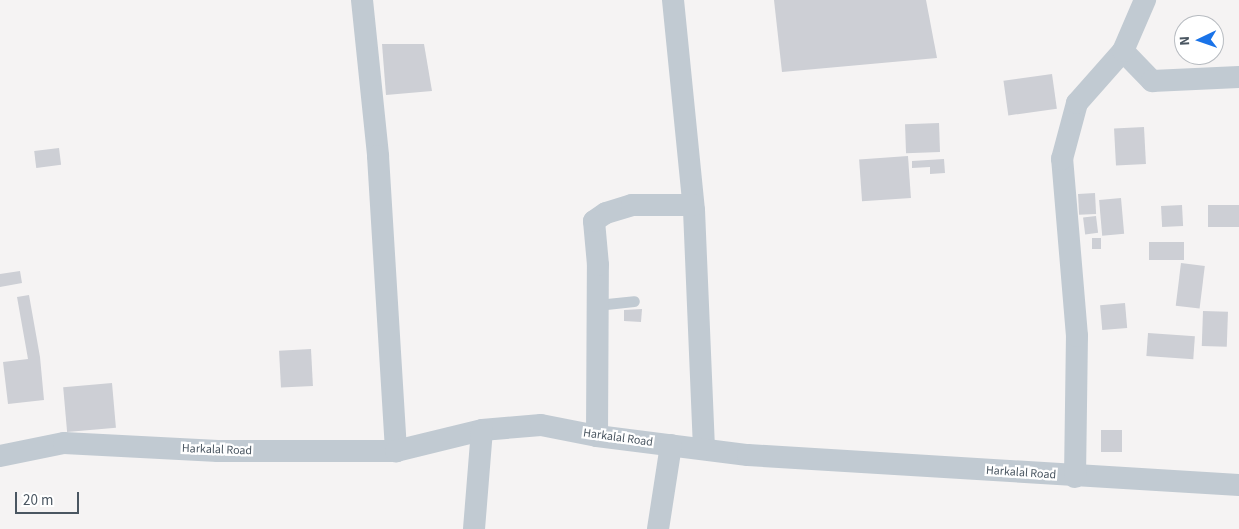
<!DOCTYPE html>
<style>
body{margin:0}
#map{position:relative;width:1239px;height:529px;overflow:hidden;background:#f5f3f3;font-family:"Source Sans 3",sans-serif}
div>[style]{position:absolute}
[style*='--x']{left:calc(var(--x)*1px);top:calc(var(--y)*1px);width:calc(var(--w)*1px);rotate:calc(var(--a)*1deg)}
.building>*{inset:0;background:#cdcfd5;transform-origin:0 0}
.lane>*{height:11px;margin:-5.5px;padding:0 5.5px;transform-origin:5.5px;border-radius:5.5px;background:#c1cad2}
.street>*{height:22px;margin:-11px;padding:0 11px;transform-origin:11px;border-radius:11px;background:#c1cad2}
span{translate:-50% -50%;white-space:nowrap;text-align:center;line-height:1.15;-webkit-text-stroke:4.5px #fff;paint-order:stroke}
.street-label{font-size:12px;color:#4a5661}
.north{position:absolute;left:1174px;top:15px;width:50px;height:50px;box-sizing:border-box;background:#fff;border:1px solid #b7bbc0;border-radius:50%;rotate:267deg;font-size:14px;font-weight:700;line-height:20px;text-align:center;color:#4a5661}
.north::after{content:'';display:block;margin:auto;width:18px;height:22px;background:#1a73e8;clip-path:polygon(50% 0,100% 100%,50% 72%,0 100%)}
.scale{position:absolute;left:15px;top:492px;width:64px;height:22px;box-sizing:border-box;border:2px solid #4a5661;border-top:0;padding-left:6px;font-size:15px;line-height:18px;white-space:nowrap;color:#4a5661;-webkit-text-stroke:4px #fff;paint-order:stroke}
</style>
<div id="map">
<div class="building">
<div style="clip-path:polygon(774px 0,926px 0,937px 58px,782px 72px)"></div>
<div style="clip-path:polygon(382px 44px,424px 44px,432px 91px,386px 95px)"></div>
<div style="left:1052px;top:74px;width:35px;height:49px;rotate:82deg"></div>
<div style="left:939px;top:123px;width:29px;height:34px;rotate:88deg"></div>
<div style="left:1144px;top:127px;width:37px;height:30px;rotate:87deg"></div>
<div style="left:59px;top:148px;width:17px;height:25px;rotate:83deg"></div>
<div style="left:908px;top:156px;width:42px;height:49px;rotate:86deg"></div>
<div style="clip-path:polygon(944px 159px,945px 173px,930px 174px,930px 167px,912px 168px,912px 161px)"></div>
<div style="left:1095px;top:193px;width:21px;height:17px;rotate:87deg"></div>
<div style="left:1121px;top:198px;width:36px;height:22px;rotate:85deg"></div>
<div style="left:1182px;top:205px;width:21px;height:21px;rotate:87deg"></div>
<div style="left:1208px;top:205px;width:31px;height:22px"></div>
<div style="left:1096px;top:216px;width:17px;height:13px;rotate:83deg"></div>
<div style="left:1092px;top:238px;width:9px;height:11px"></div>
<div style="left:1149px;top:242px;width:35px;height:18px"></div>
<div style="left:1181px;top:263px;width:24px;height:43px;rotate:7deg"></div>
<div style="clip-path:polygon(20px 271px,22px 283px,0 287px,0 274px)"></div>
<div style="clip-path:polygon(29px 295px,40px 357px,44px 400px,8px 404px,3px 362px,28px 359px,17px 297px)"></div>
<div style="left:1125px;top:303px;width:25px;height:25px;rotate:85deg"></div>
<div style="clip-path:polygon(642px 309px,641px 322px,624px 321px,624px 310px)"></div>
<div style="left:1203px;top:311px;width:25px;height:35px;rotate:2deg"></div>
<div style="left:1148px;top:333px;width:47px;height:23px;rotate:4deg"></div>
<div style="left:311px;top:349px;width:37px;height:32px;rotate:87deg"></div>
<div style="left:112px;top:383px;width:45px;height:49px;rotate:85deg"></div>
<div style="left:1101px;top:430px;width:21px;height:22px"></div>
</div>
<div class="lane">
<div style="--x:597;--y:305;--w:37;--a:-6"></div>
</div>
<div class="street">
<div style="--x:362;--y:0;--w:157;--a:84.1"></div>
<div style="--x:378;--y:156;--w:296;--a:86.5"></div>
<div style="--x:673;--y:0;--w:211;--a:84.3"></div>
<div style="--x:694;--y:210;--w:239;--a:87.6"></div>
<div style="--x:1123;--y:51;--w:42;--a:46"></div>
<div style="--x:1152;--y:81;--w:87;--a:-2.6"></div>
<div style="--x:597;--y:436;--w:171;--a:-89.7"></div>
<div style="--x:598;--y:265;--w:44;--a:-95.2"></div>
<div style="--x:594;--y:221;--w:14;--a:-34"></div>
<div style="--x:606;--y:213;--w:27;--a:-17"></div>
<div style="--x:632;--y:205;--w:61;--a:0"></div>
<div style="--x:0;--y:456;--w:65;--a:-11.5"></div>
<div style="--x:64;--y:443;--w:154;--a:3"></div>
<div style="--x:218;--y:451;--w:178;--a:0"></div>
<div style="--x:396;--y:451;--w:89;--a:-13.7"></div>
<div style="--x:482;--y:430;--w:59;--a:-4.8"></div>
<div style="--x:541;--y:425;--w:57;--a:11.1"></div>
<div style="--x:597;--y:436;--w:152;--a:7.2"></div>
<div style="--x:748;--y:455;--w:492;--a:3.5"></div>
<div style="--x:1075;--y:477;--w:141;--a:-89.2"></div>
<div style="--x:1077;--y:336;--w:178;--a:-94.8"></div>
<div style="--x:1062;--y:159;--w:58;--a:-75"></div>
<div style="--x:1077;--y:103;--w:69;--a:-48.5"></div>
<div style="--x:1123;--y:51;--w:56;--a:-66.7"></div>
<div style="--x:474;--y:529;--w:99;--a:-85.4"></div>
<div style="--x:658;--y:529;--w:85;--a:-81.2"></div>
</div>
<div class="street-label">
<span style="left:618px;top:438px;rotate:8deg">Harkalal Road</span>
<span style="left:217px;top:450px;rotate:2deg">Harkalal Road</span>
<span style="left:1021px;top:473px;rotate:4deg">Harkalal Road</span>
</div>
<div class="north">N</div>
<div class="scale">20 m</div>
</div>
